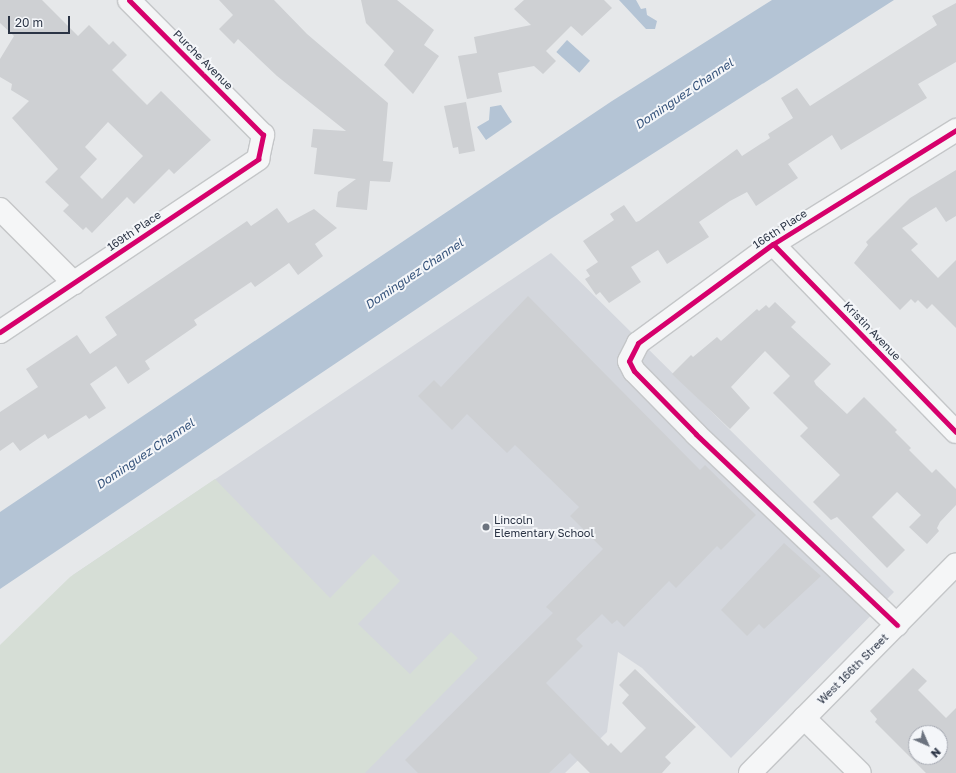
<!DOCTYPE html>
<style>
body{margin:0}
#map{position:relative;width:956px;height:773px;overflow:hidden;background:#e6e8ea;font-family:"Golos Text",sans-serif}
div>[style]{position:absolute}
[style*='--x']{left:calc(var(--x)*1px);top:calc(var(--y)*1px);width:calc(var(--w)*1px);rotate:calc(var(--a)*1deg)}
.built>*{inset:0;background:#d4d7dd}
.green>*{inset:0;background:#d6ded6}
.water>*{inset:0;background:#b4c4d5;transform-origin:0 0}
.building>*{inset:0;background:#ced0d3}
.roads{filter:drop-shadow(1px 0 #c4c6c8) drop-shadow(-1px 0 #c4c6c8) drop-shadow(0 1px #c4c6c8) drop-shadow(0 -1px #c4c6c8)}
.minor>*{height:22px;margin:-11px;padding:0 11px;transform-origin:11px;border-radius:11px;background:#f5f6f7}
.cycleway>*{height:5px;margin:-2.5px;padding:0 2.5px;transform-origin:2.5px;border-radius:2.5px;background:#d6006c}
.dots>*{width:11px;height:11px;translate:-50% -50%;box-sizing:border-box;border:2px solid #f4f6f9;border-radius:50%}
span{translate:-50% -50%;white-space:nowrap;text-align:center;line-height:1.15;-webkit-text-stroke:4px #f4f6f9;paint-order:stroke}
.street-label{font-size:11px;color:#2b3445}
.poi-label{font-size:11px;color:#2b3445}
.left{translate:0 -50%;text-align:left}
.water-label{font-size:12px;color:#34527a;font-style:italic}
.north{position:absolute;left:908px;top:725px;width:40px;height:40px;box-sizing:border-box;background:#f4f6f9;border:1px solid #a4a8b1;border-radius:50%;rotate:135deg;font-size:11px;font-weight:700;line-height:16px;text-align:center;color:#2b3445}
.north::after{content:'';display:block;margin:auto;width:14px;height:18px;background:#6c737f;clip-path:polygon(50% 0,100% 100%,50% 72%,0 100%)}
.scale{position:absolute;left:8px;top:16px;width:62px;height:18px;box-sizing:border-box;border:2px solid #2b3445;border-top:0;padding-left:5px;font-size:12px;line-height:14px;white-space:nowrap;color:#2b3445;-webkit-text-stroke:3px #f4f6f9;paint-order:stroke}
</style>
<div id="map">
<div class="built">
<div style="clip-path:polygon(551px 253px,894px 592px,731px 758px,642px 668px,618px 652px,607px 732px,565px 773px,0 773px,73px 575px)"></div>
</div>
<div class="green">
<div style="clip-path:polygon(215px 479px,330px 598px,373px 554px,400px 581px,358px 624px,410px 674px,451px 632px,478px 658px,365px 773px,0 773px,0 645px,70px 577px)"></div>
</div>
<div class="water">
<div style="clip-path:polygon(619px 0,636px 0,641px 9px,646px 8px,647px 15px,657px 21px,655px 29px,646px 29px)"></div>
<div style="clip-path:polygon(772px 0,894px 0,552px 218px,0 589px,0 512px,612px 101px)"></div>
<div style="left:567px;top:40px;width:31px;height:16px;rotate:42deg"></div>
<div style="clip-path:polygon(501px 105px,512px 122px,486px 140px,477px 127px,489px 120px,490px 107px)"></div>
</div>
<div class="building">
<div style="clip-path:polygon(evenodd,0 0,42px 0,78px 36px,89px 25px,109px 45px,113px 41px,127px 55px,112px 70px,147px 105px,161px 91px,211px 140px,174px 174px,169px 169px,134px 204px,127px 197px,92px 233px,86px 227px,83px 230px,63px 211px,69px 205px,45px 182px,58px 169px,12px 118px,29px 101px,11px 90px,12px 84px,0 77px,0 59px,14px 36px,0 23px,0 0,108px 122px,143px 156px,102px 199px,80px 177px,97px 159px,85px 147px,108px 122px)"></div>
<div style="clip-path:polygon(219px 0,274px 0,307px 34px,388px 103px,383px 161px,393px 162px,391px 178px,390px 182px,370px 181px,367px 210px,336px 207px,338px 192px,356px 179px,314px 174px,317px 148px,311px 147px,313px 129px,346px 131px,277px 76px,238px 39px,234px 44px,219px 29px,233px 15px)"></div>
<div style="clip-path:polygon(361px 0,397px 0,434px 30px,424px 45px,439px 56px,413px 94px,384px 65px,394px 51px,366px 23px)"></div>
<div style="clip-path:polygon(524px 0,604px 0,612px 8px,582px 36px,571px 26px,546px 51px,556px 61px,543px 74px,534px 66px,498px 73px,502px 92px,467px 99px,458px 56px,477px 53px,474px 37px,531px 25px,514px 9px)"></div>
<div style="clip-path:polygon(956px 3px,956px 62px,918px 84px,927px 98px,841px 150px,832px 135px,788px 164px,798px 178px,756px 206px,747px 192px,730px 201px,699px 222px,709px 237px,667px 264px,658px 250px,631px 267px,641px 282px,609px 303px,600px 292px,596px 295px,585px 279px,590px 276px,586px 270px,598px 262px,583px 241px,614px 220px,610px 214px,624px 205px,636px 222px,639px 221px,737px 149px,742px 156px,770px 138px,768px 134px,793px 118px,781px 98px,797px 88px,810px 106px,937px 25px,932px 16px)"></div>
<div style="clip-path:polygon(466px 102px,475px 151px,459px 154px,458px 147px,453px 148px,444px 106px)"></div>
<div style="clip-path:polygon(956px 170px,956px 216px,946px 222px,936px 207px,902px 228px,918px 244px,911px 250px,938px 278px,956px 260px,956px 328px,932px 304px,927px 309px,918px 300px,915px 303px,911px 299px,900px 310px,854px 263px,868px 245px,866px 242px,910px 198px)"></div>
<div style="clip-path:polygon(277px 208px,288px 223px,314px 209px,337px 228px,315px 244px,323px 256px,298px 275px,289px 263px,255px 287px,251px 282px,194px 320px,197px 325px,145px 361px,150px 369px,128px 384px,116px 366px,90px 384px,106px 408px,89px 419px,86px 415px,48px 439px,45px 434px,20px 451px,13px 442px,0 451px,0 412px,38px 387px,26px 369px,77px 335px,90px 354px,117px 335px,105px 317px,247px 221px,251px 226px)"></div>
<div style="clip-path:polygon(528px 296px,700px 470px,705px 465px,756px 515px,721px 550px,717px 546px,676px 588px,669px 581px,624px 627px,617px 620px,612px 624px,602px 614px,576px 639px,583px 646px,546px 683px,608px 746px,611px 743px,621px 753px,646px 728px,622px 703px,629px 695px,619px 685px,635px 669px,696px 727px,665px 757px,671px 763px,662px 773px,590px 773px,570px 753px,549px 773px,418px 773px,405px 760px,553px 613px,546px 607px,603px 549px,570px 516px,579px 507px,515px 445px,507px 453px,467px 414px,452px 430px,418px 396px,434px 380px,441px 387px)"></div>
<div style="clip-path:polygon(775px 302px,796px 322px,791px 327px,831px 364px,814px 381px,816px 385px,847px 414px,864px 397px,897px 430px,895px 432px,911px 448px,909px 450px,932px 473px,936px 469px,956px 489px,956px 505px,940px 522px,937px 528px,939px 531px,927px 544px,909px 527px,921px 515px,897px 492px,872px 517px,905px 550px,887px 568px,837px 517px,831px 520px,813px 502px,840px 475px,800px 436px,808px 428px,773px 393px,790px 376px,765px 351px,731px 387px,750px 408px,730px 429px,672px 374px,691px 355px,693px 357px,717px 337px,721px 341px,757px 309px,759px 311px,766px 305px,769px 308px)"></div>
<div style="clip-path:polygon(784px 543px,821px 576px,764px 629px,759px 624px,747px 636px,721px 610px)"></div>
<div style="clip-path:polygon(evenodd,913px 668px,927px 681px,918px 690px,946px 718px,956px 708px,956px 773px,926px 773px,875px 722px,877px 719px,870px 711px,913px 668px,916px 733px,940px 733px,940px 757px,916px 757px,916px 733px)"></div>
</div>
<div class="roads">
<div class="minor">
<div style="--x:0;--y:209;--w:105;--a:45"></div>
<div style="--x:773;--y:244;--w:262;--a:45.8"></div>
<div style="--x:0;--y:332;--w:311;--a:-33.8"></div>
<div style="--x:258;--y:159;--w:25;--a:-78"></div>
<div style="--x:263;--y:135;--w:190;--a:-134.8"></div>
<div style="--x:897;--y:625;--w:277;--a:-136.5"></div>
<div style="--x:696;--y:434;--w:88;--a:-134.5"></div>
<div style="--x:634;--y:371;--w:11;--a:-117"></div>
<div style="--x:629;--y:361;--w:20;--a:-63"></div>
<div style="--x:638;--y:343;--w:167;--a:-36.3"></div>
<div style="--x:773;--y:244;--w:216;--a:-31.9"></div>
<div style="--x:804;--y:718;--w:78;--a:44.5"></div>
<div style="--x:750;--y:773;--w:293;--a:-45.4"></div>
</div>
</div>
<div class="cycleway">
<div style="--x:773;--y:244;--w:262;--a:45.8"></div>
<div style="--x:0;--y:332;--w:311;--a:-33.8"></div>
<div style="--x:258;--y:159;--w:25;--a:-78"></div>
<div style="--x:263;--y:135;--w:190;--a:-134.8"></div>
<div style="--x:897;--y:625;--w:277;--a:-136.5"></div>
<div style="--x:696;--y:434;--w:88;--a:-134.5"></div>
<div style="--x:634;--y:371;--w:11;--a:-117"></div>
<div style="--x:629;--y:361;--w:20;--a:-63"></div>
<div style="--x:638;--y:343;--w:167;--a:-36.3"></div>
<div style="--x:773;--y:244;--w:216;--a:-31.9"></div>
</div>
<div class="dots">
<div style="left:486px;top:527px;background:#6c737f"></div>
</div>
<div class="street-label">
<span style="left:203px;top:60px;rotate:45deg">Purche Avenue</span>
<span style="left:780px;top:229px;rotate:-33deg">166th Place</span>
<span style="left:134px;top:231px;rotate:-34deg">169th Place</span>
<span style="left:872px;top:331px;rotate:46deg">Kristin Avenue</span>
<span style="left:853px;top:669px;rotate:-45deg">West 166th Street</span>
</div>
<div class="poi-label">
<span class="left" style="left:494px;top:527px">Lincoln<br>Elementary School</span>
</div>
<div class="water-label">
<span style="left:684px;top:94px;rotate:-34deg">Dominguez Channel</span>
<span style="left:414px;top:274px;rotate:-34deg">Dominguez Channel</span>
<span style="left:145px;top:454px;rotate:-34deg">Dominguez Channel</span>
</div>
<div class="north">N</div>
<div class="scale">20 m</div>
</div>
